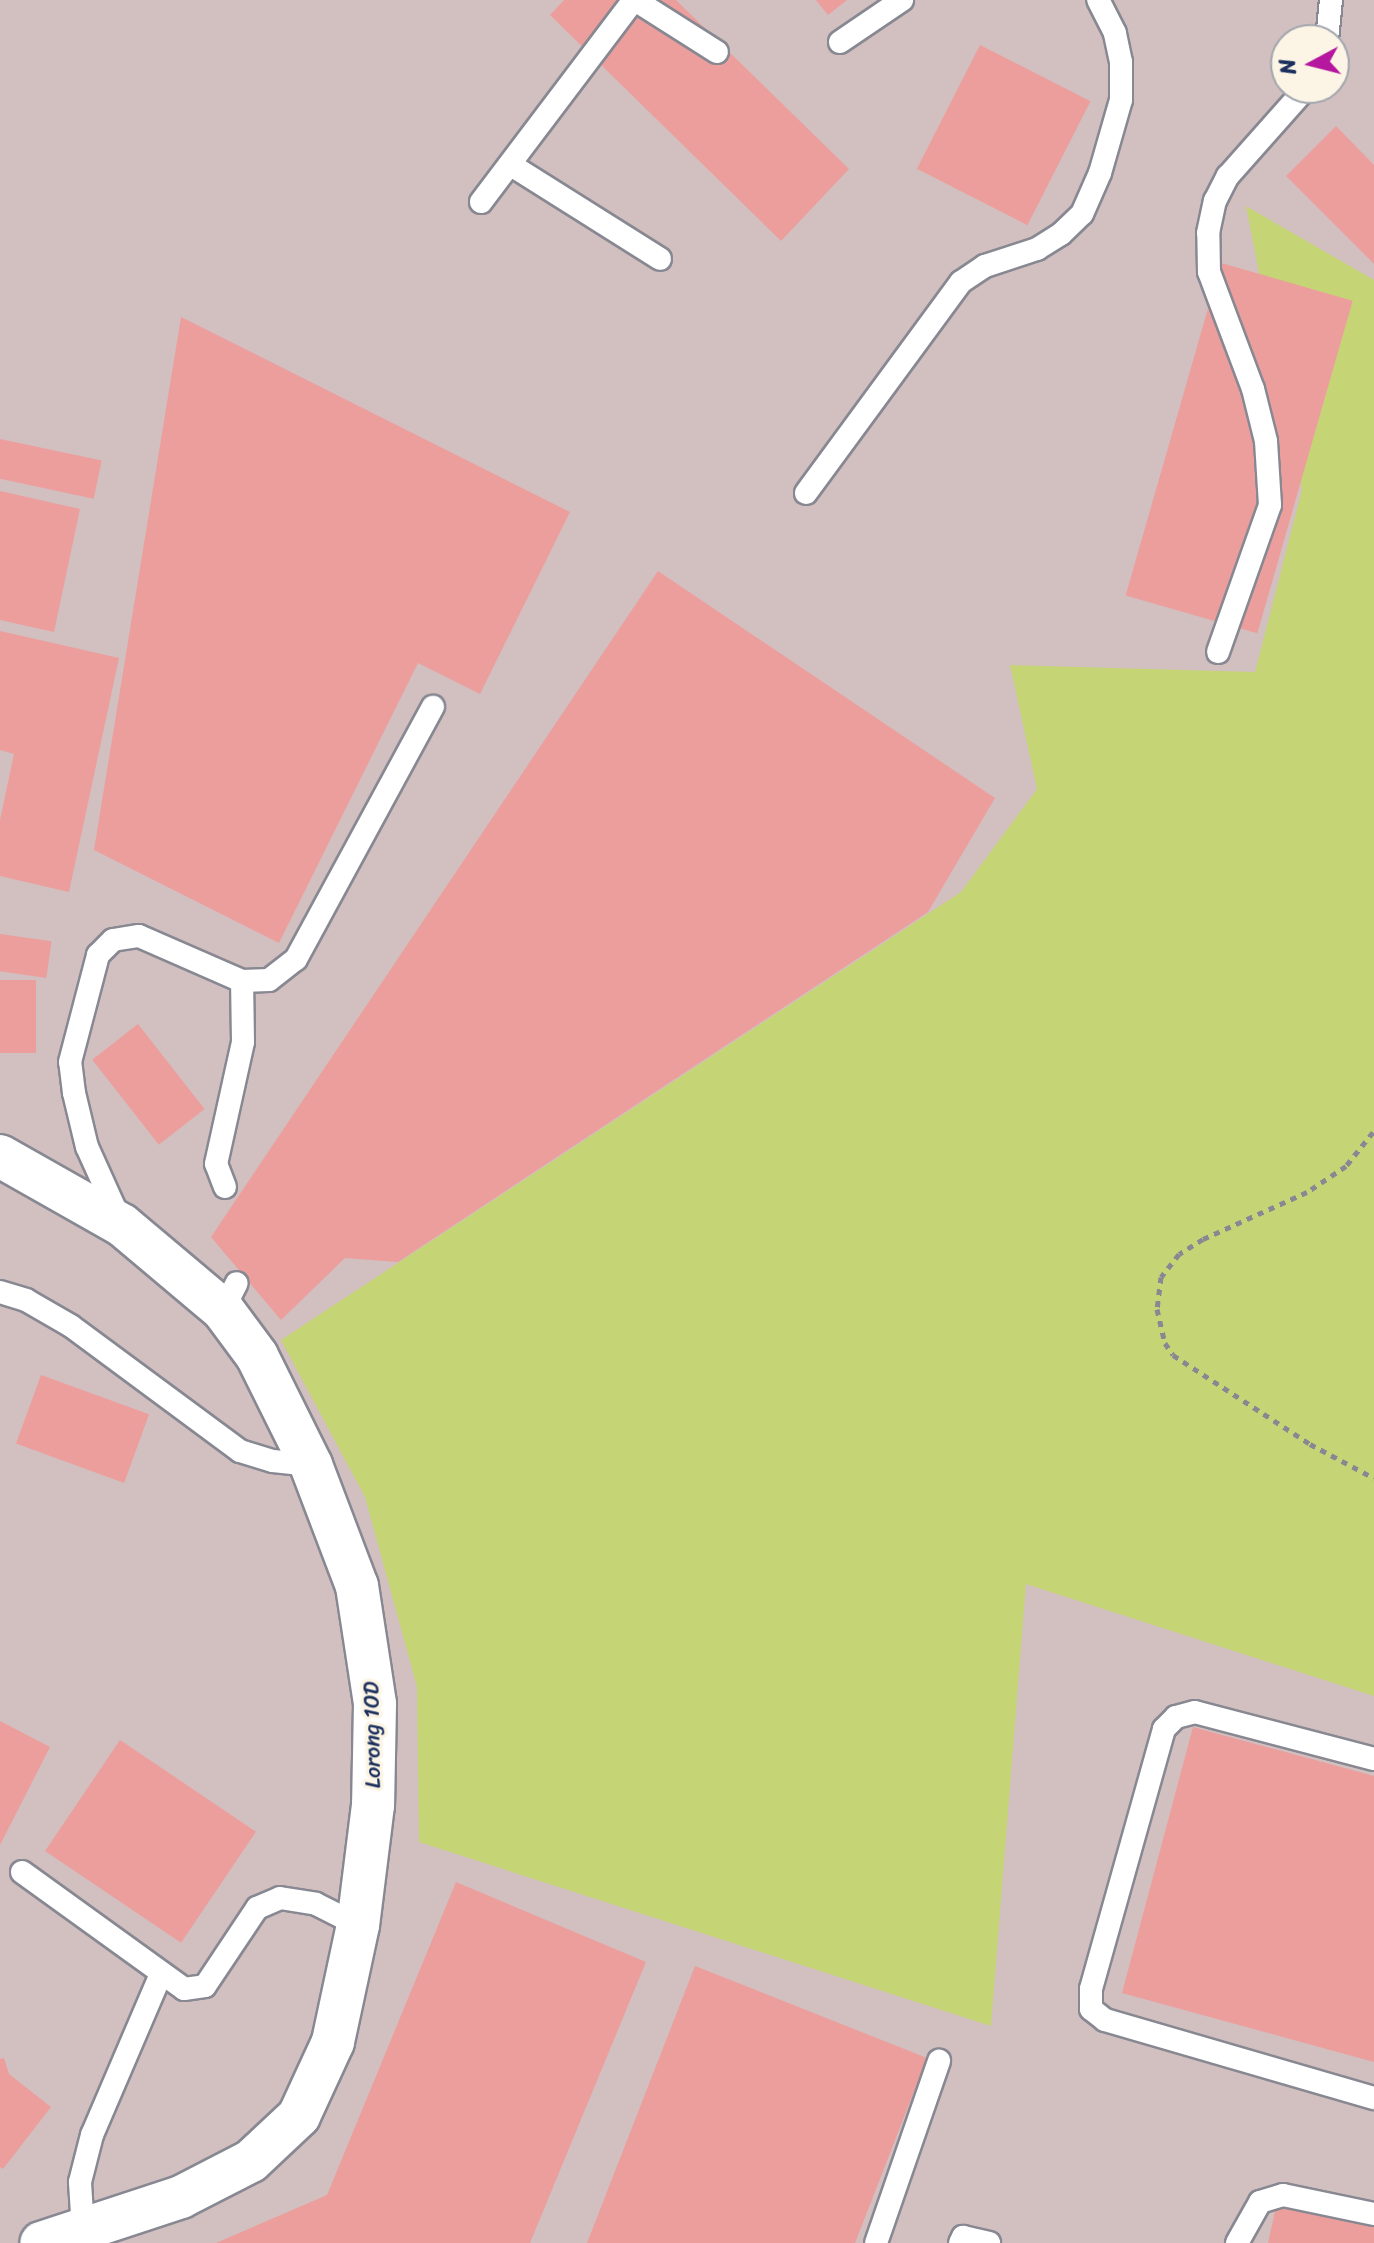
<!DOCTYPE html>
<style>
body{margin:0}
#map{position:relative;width:1374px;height:2243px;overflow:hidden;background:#f3e2c5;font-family:Sriracha,sans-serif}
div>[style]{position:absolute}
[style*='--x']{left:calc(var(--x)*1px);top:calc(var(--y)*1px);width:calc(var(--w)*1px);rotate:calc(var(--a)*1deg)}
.industrial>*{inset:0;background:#d2bfbf}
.green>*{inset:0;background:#c5d475}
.building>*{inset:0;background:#ec9e9d;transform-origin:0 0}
.path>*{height:5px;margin-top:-2.5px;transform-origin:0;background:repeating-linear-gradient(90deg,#878892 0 6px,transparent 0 12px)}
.roads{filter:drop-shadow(2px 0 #878892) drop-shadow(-2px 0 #878892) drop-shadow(0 2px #878892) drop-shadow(0 -2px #878892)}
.service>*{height:22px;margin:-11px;padding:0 11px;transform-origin:11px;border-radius:11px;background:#fff}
.minor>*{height:42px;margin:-21px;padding:0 21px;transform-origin:21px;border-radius:21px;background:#fff}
span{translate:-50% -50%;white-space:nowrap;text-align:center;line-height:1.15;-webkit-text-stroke:7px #fcf5e5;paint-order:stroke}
.street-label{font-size:22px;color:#1b2f5e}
.north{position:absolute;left:1270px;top:24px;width:80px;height:80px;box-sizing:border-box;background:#fcf5e5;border:2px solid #a2a6af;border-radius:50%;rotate:263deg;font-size:22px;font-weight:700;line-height:32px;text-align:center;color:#1b2f5e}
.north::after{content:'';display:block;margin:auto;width:28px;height:36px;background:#b5179e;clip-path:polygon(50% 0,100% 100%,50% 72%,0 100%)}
</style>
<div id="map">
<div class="industrial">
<div style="clip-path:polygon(evenodd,0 0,1374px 0,1374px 2243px,0 2243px,0 0,1286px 40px,1334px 40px,1334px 88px,1286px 88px,1286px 40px)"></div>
</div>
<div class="green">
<div style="clip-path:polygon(1246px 206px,1374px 280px,1374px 1696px,1026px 1584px,991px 2026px,419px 1842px,417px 1687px,365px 1497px,281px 1340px,961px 892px,1037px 789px,1010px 665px,1255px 672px,1302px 490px)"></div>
</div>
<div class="building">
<div style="clip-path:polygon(564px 0,676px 0,849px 169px,781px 241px,550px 15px)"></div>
<div style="clip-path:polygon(816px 0,847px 0,828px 15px)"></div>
<div style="left:980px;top:45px;width:124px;height:139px;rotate:27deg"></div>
<div style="clip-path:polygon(1336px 126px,1374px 165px,1374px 264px,1286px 176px)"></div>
<div style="left:1221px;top:263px;width:137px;height:346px;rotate:16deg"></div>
<div style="clip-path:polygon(181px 317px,570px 512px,480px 694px,418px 663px,279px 943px,94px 850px)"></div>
<div style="left:0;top:439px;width:104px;height:39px;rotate:12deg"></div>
<div style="clip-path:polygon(0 491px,80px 509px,54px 632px,0 620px)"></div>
<div style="clip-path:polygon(658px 571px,995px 798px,928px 912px,398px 1262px,345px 1258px,281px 1320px,211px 1237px)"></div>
<div style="clip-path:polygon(0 631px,119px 658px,69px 892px,0 876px,0 820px,14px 754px,0 750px)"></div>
<div style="left:0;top:934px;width:52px;height:37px;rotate:8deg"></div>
<div style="left:0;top:980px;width:36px;height:73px"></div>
<div style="left:138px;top:1024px;width:108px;height:58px;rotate:52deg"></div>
<div style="left:41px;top:1375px;width:115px;height:73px;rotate:20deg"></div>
<div style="clip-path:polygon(0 1721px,50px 1747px,0 1845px)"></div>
<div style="clip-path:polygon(1193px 1727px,1374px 1776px,1374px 2062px,1122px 1993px)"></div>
<div style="left:120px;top:1740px;width:164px;height:134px;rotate:34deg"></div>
<div style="clip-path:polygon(456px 1882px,646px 1962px,530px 2243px,216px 2243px,327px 2195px)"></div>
<div style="clip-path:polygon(695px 1966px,927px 2058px,855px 2243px,587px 2243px)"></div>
<div style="clip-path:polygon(4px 2058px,9px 2074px,51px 2107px,3px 2169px,0 2167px,0 2059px)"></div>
<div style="clip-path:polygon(1277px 2202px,1374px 2226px,1374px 2243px,1268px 2243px)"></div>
</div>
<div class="path">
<div style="--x:1373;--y:1132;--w:43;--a:128.5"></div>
<div style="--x:1346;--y:1166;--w:47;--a:146.3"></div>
<div style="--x:1307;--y:1192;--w:114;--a:155.7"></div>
<div style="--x:1203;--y:1239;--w:28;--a:148"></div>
<div style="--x:1179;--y:1254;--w:29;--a:128"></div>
<div style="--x:1161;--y:1277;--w:32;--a:97"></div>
<div style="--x:1157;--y:1309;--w:35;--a:77"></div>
<div style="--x:1165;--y:1343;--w:14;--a:56"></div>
<div style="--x:1173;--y:1355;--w:163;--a:33"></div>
<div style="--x:1310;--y:1444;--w:72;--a:28"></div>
</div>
<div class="roads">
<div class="service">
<div style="--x:635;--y:0;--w:97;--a:32.4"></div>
<div style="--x:1327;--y:40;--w:40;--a:-84.3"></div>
<div style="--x:840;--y:42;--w:75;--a:-34.1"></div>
<div style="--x:511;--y:165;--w:176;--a:32.2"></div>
<div style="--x:481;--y:202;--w:253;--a:-52.9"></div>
<div style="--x:806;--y:493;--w:262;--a:-53.7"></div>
<div style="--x:961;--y:282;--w:29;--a:-34"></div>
<div style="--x:985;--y:266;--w:55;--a:-18.1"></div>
<div style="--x:1037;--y:249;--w:28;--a:-32"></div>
<div style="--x:1061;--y:234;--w:29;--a:-44"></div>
<div style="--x:1082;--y:214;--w:45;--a:-66.3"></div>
<div style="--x:1100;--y:173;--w:76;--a:-74"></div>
<div style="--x:1121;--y:100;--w:38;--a:-90"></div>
<div style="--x:1121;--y:62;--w:30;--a:-102"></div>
<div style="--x:1115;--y:33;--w:37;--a:-117"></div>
<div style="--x:1218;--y:652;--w:156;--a:-70.5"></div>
<div style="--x:1270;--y:505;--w:64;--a:-93.6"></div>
<div style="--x:1266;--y:441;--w:54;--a:-104"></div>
<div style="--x:1253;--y:389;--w:125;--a:-110.6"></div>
<div style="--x:1209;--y:272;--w:39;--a:-91"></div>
<div style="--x:1208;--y:233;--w:33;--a:-78"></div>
<div style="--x:1215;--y:201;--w:28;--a:-63"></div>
<div style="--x:1228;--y:176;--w:118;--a:-48.4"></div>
<div style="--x:225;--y:1187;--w:25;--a:-111"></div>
<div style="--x:216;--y:1164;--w:125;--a:-77.5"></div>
<div style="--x:243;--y:1042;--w:61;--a:-90.9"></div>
<div style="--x:120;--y:1220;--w:80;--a:-114.3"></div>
<div style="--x:87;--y:1147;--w:56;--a:-103.5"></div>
<div style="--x:74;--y:1093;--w:31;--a:-97"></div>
<div style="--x:70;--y:1062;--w:111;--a:-75.3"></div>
<div style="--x:98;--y:955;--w:21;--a:-45"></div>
<div style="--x:113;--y:940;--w:26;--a:-9"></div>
<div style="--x:139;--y:936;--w:112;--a:23.6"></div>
<div style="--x:242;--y:981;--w:27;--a:-2"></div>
<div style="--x:269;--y:980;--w:34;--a:-38"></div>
<div style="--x:296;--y:959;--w:287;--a:-61.5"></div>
<div style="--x:0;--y:1292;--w:27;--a:17"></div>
<div style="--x:26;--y:1300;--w:52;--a:30"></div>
<div style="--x:71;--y:1326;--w:210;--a:36.5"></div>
<div style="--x:240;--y:1451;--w:34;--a:17"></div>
<div style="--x:273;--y:1461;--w:38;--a:6"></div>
<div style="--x:223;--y:1310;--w:30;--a:-63"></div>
<div style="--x:1374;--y:1759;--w:185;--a:-165.3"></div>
<div style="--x:1195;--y:1712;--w:20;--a:165"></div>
<div style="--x:1176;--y:1717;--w:17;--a:135"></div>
<div style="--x:1164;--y:1729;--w:270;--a:105.7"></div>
<div style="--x:1091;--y:1989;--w:20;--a:90"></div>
<div style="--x:1091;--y:2009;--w:18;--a:38"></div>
<div style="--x:1105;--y:2020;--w:280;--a:16.2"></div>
<div style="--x:22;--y:1872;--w:200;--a:35.8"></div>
<div style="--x:184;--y:1989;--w:21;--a:-8"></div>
<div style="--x:205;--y:1986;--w:94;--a:-56.3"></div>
<div style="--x:257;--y:1908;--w:25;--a:-23"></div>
<div style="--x:280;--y:1898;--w:36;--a:9"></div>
<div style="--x:316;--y:1904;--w:47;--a:26.6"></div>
<div style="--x:83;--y:2230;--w:48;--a:-93.6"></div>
<div style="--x:80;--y:2182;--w:49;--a:-75.7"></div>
<div style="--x:92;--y:2135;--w:175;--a:-66.8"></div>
<div style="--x:876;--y:2243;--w:193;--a:-70.9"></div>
<div style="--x:960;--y:2243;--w:7;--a:-63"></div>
<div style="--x:963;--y:2237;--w:27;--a:13"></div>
<div style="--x:1237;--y:2243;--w:47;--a:-60.7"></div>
<div style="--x:1260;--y:2202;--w:24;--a:-17"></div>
<div style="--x:1283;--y:2195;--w:93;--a:11.8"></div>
</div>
<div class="minor">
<div style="--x:0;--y:1156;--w:140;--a:29.5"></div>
<div style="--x:122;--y:1225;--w:132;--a:40.1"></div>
<div style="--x:223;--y:1310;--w:57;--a:53.5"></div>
<div style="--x:257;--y:1356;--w:122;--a:63.6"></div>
<div style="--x:311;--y:1465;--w:129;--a:69.2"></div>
<div style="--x:357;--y:1586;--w:119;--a:81.3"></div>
<div style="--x:375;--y:1704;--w:101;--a:91.1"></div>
<div style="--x:373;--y:1805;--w:121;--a:97.1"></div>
<div style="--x:358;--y:1925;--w:120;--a:102.1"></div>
<div style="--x:333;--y:2042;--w:81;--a:114.7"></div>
<div style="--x:299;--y:2116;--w:66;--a:136.8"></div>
<div style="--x:251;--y:2161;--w:79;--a:152.8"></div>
<div style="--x:181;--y:2197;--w:147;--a:161.8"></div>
</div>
</div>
<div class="street-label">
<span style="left:372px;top:1735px;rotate:-91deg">Lorong 10D</span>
</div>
<div class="north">N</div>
</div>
